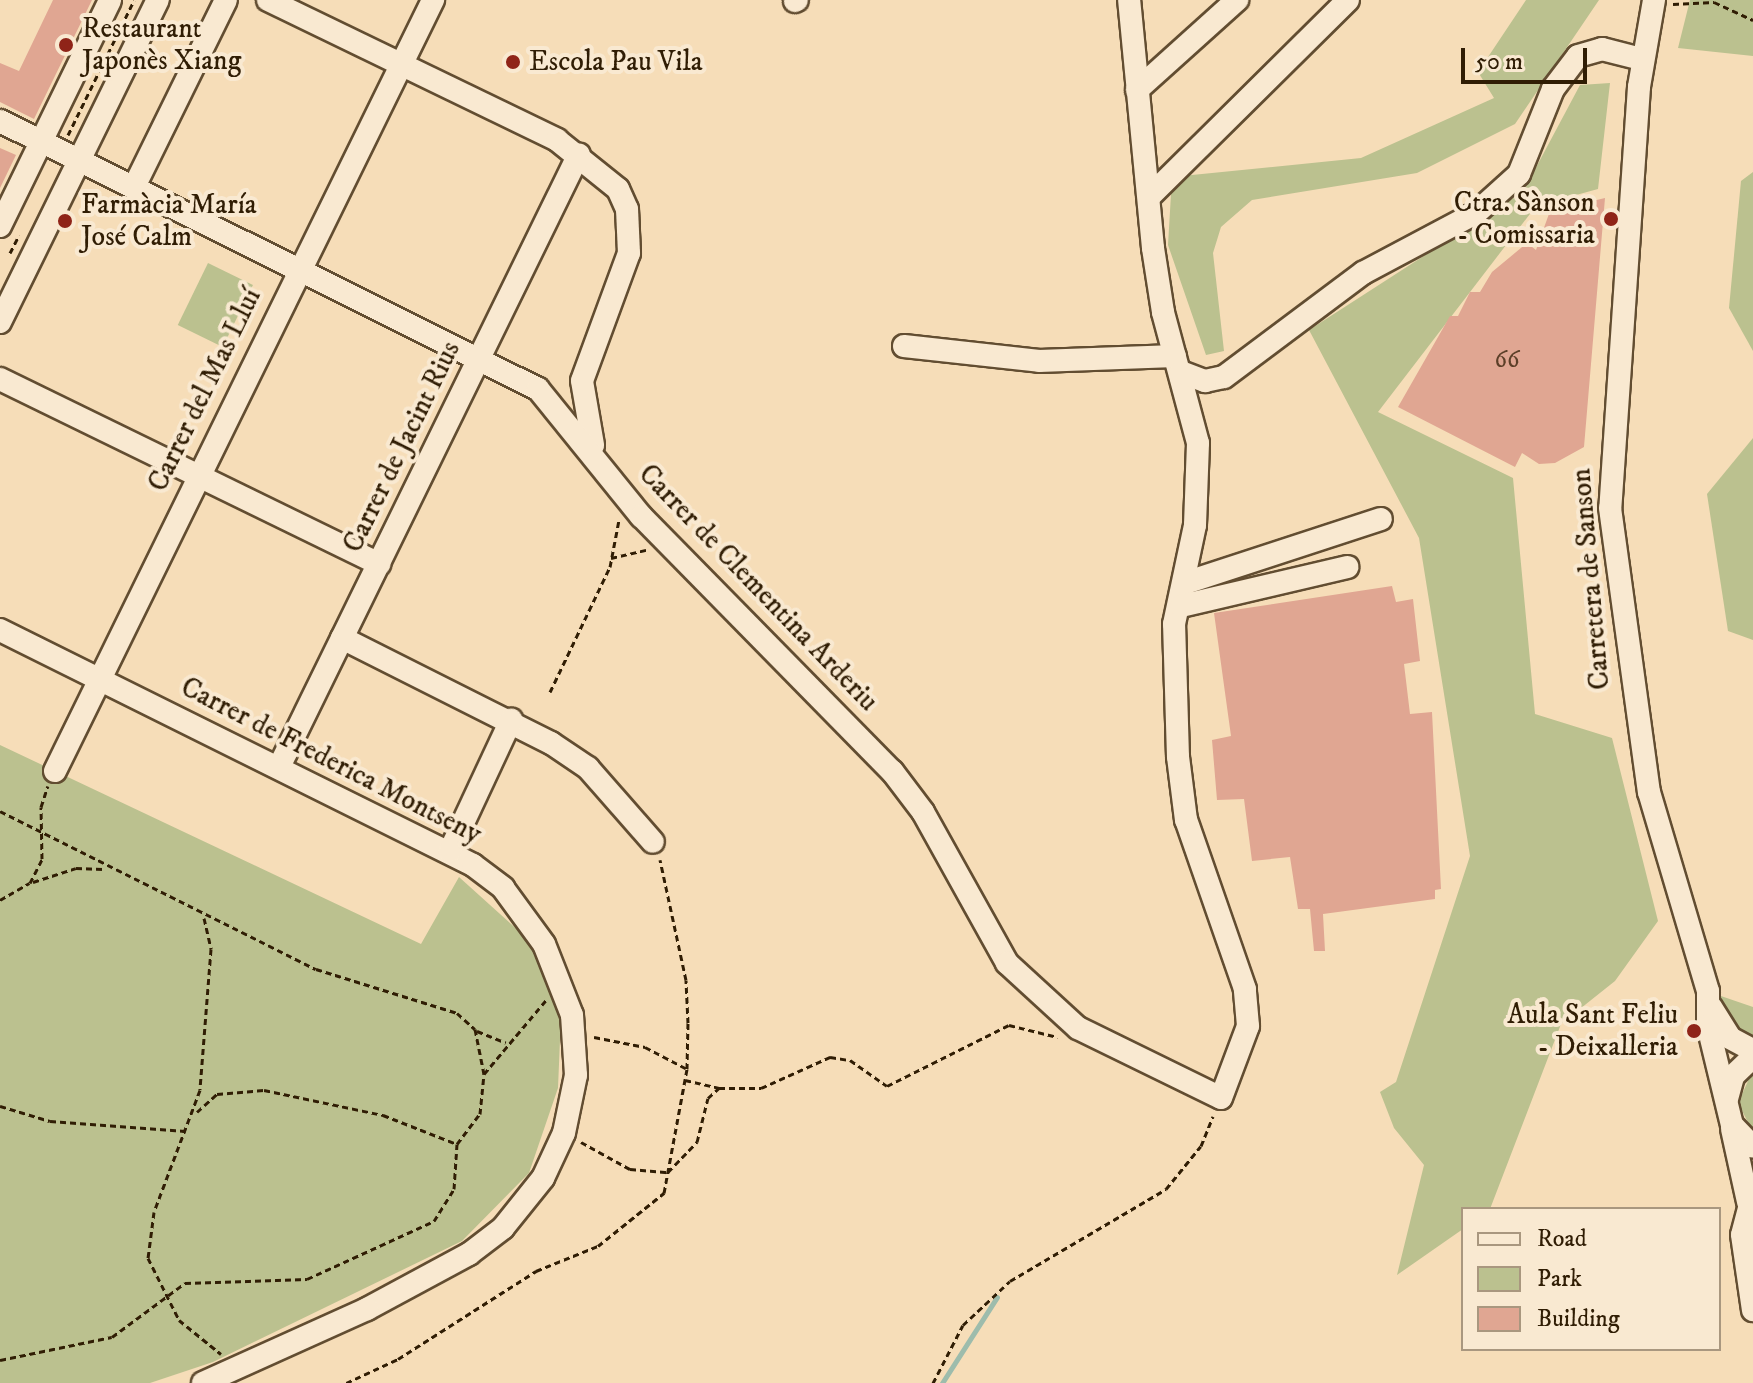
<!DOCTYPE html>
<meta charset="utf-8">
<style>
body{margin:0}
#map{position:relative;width:1753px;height:1383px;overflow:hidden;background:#f6ddb8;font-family:"IM FELL DW Pica",serif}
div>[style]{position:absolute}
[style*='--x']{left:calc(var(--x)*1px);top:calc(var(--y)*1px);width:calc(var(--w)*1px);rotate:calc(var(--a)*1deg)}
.green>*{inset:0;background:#bbc18f;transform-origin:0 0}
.stream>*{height:5px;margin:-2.5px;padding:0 2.5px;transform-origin:2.5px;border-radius:2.5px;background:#9dbcac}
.building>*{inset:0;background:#e0a692}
.path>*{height:3px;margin-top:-1.5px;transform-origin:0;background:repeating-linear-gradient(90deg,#301d04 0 6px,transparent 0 10px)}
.roads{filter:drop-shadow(2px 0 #624d31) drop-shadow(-2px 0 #624d31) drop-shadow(0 2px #624d31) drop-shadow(0 -2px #624d31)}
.minor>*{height:22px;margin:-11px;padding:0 11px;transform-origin:11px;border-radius:11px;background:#f9e9d1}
.dots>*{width:22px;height:22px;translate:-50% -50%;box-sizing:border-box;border:4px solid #f9e9d1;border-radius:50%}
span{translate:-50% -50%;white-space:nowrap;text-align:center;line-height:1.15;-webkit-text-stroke:8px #f9e9d1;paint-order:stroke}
.number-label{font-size:24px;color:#5c3f28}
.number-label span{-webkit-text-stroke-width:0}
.poi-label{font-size:28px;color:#301d04}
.left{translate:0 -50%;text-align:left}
.right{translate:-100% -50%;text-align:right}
.street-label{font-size:28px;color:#301d04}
.legend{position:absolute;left:1461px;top:1207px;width:260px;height:144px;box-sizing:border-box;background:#f9e9d1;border:2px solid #a9977f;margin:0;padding:10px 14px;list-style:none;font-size:24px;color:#301d04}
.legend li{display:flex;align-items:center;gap:16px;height:40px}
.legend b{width:40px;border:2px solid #a9977f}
.scale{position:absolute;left:1461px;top:48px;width:126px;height:36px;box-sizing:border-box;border:4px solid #301d04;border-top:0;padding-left:10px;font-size:24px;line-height:28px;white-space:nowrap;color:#301d04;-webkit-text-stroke:6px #f9e9d1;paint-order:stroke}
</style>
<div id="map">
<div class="green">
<div style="clip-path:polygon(1526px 0,1599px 0,1515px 124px,1417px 173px,1252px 200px,1221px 227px,1213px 253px,1224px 351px,1206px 355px,1168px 245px,1172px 177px,1361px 158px,1494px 98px,1478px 72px)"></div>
<div style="clip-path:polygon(1690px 0,1753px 0,1753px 56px,1678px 48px)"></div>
<div style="clip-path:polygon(1610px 83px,1598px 189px,1536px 206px,1378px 412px,1513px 478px,1535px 714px,1612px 738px,1658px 921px,1615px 981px,1561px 1024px,1490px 1209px,1463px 1209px,1463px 1229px,1397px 1275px,1424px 1165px,1394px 1128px,1380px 1092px,1396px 1082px,1470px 856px,1419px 538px,1309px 330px,1523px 192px,1580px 85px)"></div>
<div style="clip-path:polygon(1753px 172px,1753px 351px,1729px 308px,1741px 181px)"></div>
<div style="left:208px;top:263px;width:50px;height:69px;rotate:26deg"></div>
<div style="clip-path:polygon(1753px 438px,1753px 640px,1728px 631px,1707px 494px)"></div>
<div style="clip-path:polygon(0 745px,421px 944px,459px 877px,530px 941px,561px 1016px,558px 1088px,529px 1173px,462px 1241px,213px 1362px,150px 1383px,0 1383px)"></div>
<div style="clip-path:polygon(1718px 995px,1753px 1007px,1753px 1038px,1725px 1018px)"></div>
<div style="clip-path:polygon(1753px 1070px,1753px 1132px,1738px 1103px)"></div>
</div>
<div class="stream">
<div style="--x:942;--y:1383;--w:102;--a:-57.4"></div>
</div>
<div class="building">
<div style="clip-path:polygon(53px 0,92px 0,34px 119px,0 102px,0 63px,19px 71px)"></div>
<div style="clip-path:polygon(0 148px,16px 155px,0 188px)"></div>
<div style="clip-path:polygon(1605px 198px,1584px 447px,1555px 463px,1539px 464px,1522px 453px,1515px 467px,1398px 407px,1450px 316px,1458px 316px,1470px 292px,1480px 292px,1492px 272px,1527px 243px,1536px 250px,1550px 211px)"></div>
<div style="clip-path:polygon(1392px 586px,1396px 602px,1413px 599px,1420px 661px,1404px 664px,1410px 714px,1432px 712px,1441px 889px,1435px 890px,1435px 899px,1323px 914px,1325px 951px,1314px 951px,1310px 909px,1298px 909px,1290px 857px,1252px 861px,1244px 799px,1217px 800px,1212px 740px,1231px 736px,1214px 613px)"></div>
</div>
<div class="path">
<div style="--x:1673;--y:4;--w:41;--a:-2.8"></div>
<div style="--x:1714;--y:2;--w:43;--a:24.8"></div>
<div style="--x:68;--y:135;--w:150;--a:-63.9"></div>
<div style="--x:10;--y:253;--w:20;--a:-63"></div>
<div style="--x:611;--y:558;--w:36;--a:-13"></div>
<div style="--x:550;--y:692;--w:139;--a:-64.4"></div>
<div style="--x:610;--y:567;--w:48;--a:-79.2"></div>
<div style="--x:0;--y:811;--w:353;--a:26.6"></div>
<div style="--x:316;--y:969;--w:148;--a:17.3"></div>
<div style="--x:457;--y:1013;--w:24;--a:42"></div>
<div style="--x:475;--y:1029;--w:46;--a:78.7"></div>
<div style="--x:33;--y:882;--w:45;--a:-18"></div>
<div style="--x:76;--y:868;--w:27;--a:2"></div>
<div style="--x:0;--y:900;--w:34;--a:-30"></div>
<div style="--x:30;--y:883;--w:27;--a:-63"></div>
<div style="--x:42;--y:859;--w:52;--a:-91.1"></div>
<div style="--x:41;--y:807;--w:22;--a:-72"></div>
<div style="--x:204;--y:918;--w:32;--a:77"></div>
<div style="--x:211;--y:949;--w:141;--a:94.5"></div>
<div style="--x:200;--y:1090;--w:130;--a:110.7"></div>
<div style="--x:154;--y:1212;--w:46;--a:97.4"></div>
<div style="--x:148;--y:1258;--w:69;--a:63.4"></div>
<div style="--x:179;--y:1320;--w:54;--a:39"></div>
<div style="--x:477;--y:1031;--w:31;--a:22"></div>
<div style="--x:594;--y:1037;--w:52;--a:11.1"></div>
<div style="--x:645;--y:1047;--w:47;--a:27.6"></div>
<div style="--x:685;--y:1080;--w:35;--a:13"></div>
<div style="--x:719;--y:1088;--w:42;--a:0"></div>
<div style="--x:761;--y:1088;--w:76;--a:-24.2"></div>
<div style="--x:830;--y:1057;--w:20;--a:9"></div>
<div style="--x:850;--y:1060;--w:45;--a:35.1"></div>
<div style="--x:887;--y:1086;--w:136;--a:-26.6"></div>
<div style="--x:1009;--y:1025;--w:50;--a:13.8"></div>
<div style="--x:0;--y:1106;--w:52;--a:16.7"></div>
<div style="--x:50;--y:1121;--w:136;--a:4.2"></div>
<div style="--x:197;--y:1112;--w:27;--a:-42"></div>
<div style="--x:217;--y:1094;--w:47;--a:-4.9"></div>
<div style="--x:264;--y:1090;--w:122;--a:11.9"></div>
<div style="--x:383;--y:1115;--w:79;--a:21.4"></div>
<div style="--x:581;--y:1142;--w:56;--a:28.9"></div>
<div style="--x:630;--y:1169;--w:38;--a:5"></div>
<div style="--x:668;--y:1172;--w:42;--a:-46"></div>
<div style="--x:697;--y:1142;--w:45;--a:-76"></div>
<div style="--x:708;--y:1098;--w:15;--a:-42"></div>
<div style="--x:0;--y:1360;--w:114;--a:-11.6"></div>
<div style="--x:112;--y:1337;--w:91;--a:-36.5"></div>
<div style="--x:185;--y:1283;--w:122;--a:-1.9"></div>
<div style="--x:307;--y:1279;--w:140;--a:-24.5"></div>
<div style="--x:434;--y:1221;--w:38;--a:-58"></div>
<div style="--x:454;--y:1189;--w:45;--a:-86.2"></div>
<div style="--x:457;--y:1144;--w:38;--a:-53"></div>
<div style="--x:480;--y:1114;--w:40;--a:-84.3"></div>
<div style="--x:484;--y:1074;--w:98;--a:-50"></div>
<div style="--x:346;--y:1383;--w:57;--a:-24.8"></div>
<div style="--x:398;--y:1359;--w:164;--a:-32.5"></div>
<div style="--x:536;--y:1271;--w:67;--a:-22"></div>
<div style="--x:598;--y:1246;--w:85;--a:-38.8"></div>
<div style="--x:664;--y:1193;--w:126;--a:-79.5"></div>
<div style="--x:687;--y:1069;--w:46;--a:-88.8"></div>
<div style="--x:688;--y:1023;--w:43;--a:-92.7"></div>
<div style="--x:686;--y:980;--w:123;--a:-102.2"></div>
<div style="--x:933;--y:1383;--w:65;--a:-62.7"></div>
<div style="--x:963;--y:1325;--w:64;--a:-43.1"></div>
<div style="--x:1010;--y:1281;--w:181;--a:-30.5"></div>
<div style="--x:1166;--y:1189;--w:55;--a:-50.9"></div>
<div style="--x:1201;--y:1146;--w:32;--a:-68"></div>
</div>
<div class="roads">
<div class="minor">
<div style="--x:268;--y:0;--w:321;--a:25.8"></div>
<div style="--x:557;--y:140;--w:78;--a:38.8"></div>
<div style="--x:618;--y:189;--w:22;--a:66"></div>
<div style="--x:627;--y:209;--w:44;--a:87.4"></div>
<div style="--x:629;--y:253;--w:136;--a:110.2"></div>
<div style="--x:582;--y:381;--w:65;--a:80.2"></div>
<div style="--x:1654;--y:0;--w:88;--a:99.8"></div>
<div style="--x:1639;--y:87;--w:422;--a:93.9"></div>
<div style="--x:1610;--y:508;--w:287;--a:82.2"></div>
<div style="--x:1649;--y:792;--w:208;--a:73.5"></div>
<div style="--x:1708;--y:991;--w:35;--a:90"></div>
<div style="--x:1708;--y:1026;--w:102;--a:76.4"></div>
<div style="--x:1732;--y:1125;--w:30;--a:46"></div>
<div style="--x:795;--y:1;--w:2;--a:-27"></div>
<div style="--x:1137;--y:90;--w:135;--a:-42"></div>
<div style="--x:0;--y:121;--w:601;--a:26.48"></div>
<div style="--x:538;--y:389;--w:164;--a:51"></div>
<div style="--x:641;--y:516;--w:358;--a:45.5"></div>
<div style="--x:892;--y:771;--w:51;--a:52.9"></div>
<div style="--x:923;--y:812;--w:173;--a:60.9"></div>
<div style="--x:1007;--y:963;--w:96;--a:42.5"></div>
<div style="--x:1078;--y:1028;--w:159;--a:26.1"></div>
<div style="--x:1221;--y:1098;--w:77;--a:-69.4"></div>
<div style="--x:1248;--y:1026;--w:37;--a:-95"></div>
<div style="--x:1245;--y:989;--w:179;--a:-109.2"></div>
<div style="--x:1186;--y:820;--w:64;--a:-97.2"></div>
<div style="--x:1178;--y:757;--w:133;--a:-91.7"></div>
<div style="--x:1174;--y:624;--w:101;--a:-78"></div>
<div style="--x:1195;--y:525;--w:82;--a:-87.9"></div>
<div style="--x:1198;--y:443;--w:136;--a:-105"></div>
<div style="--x:1163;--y:312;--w:65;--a:-98.9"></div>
<div style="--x:1153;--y:248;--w:249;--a:-95.5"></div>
<div style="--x:134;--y:187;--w:208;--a:-63.8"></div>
<div style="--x:1151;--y:195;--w:277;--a:-44.7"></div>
<div style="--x:0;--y:226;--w:251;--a:-64"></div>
<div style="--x:0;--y:322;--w:359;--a:-63.9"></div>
<div style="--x:904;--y:346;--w:136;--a:6.3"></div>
<div style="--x:1039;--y:361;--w:136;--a:-2.1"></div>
<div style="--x:1181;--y:372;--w:26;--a:21"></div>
<div style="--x:1205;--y:381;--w:19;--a:-12"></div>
<div style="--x:1224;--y:377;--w:174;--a:-36.8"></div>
<div style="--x:1363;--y:273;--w:128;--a:-28"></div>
<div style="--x:1476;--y:213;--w:58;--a:-42.2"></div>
<div style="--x:1519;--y:174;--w:92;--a:-68.2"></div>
<div style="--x:1553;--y:89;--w:41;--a:-52.9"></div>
<div style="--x:1578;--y:56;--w:25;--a:-16"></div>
<div style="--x:1602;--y:49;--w:40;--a:14.4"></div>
<div style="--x:0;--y:379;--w:422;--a:26"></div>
<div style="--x:1185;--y:583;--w:206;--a:-18.1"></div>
<div style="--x:1181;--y:606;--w:171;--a:-13.2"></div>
<div style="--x:0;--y:630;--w:528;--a:26.42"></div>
<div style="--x:473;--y:865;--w:38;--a:37"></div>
<div style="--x:503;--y:888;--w:69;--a:53.8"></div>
<div style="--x:544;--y:944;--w:76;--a:68.5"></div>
<div style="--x:572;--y:1015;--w:60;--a:86.2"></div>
<div style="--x:576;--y:1075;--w:59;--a:101.7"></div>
<div style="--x:564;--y:1133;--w:50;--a:115"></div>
<div style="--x:543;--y:1178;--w:64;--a:128.7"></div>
<div style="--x:503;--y:1228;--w:43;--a:142.6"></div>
<div style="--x:469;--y:1254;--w:116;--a:151.7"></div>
<div style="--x:367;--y:1309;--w:180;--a:155.7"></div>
<div style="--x:342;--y:638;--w:234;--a:26.7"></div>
<div style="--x:551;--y:743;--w:45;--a:34"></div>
<div style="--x:588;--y:768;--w:98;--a:48.7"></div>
<div style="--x:279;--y:767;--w:682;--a:-63.92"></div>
<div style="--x:55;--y:771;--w:859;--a:-63.88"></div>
<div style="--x:450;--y:851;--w:145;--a:-65"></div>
<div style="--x:1711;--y:1007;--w:36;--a:58"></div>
<div style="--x:1730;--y:1038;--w:26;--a:28"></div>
<div style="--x:1727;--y:1099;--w:24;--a:-75"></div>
<div style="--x:1733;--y:1076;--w:28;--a:-44"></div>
<div style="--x:1732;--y:1129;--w:75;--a:77.6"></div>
<div style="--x:1753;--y:1193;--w:43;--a:104.7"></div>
<div style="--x:1742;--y:1235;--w:76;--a:81.7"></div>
</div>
</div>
<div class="dots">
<div style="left:66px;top:45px;background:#8f2418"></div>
<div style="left:513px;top:62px;background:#8f2418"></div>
<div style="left:1611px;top:219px;background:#8f2418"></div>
<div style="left:65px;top:221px;background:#8f2418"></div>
<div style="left:1694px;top:1031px;background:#8f2418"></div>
</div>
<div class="number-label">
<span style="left:1507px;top:361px">66</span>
</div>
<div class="poi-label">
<span class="left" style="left:82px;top:45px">Restaurant<br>Japonès Xiang</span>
<span class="left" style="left:529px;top:62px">Escola Pau Vila</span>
<span class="right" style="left:1595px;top:219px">Ctra. Sànson<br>- Comissaria</span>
<span class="left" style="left:81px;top:221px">Farmàcia María<br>José Calm</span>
<span class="right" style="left:1678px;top:1031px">Aula Sant Feliu<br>- Deixalleria</span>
</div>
<div class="street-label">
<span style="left:205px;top:390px;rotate:-64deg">Carrer del Mas Lluí</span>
<span style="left:402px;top:447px;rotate:-64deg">Carrer de Jacint Rius</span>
<span style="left:1591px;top:579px;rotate:-95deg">Carretera de Sanson</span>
<span style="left:758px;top:588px;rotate:46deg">Carrer de Clementina Arderiu</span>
<span style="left:331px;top:761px;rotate:27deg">Carrer de Frederica Montseny</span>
</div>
<ul class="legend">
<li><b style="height:10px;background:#f9e9d1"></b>Road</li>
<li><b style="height:22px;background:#bbc18f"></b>Park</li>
<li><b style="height:22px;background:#e0a692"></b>Building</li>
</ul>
<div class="scale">50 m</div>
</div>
